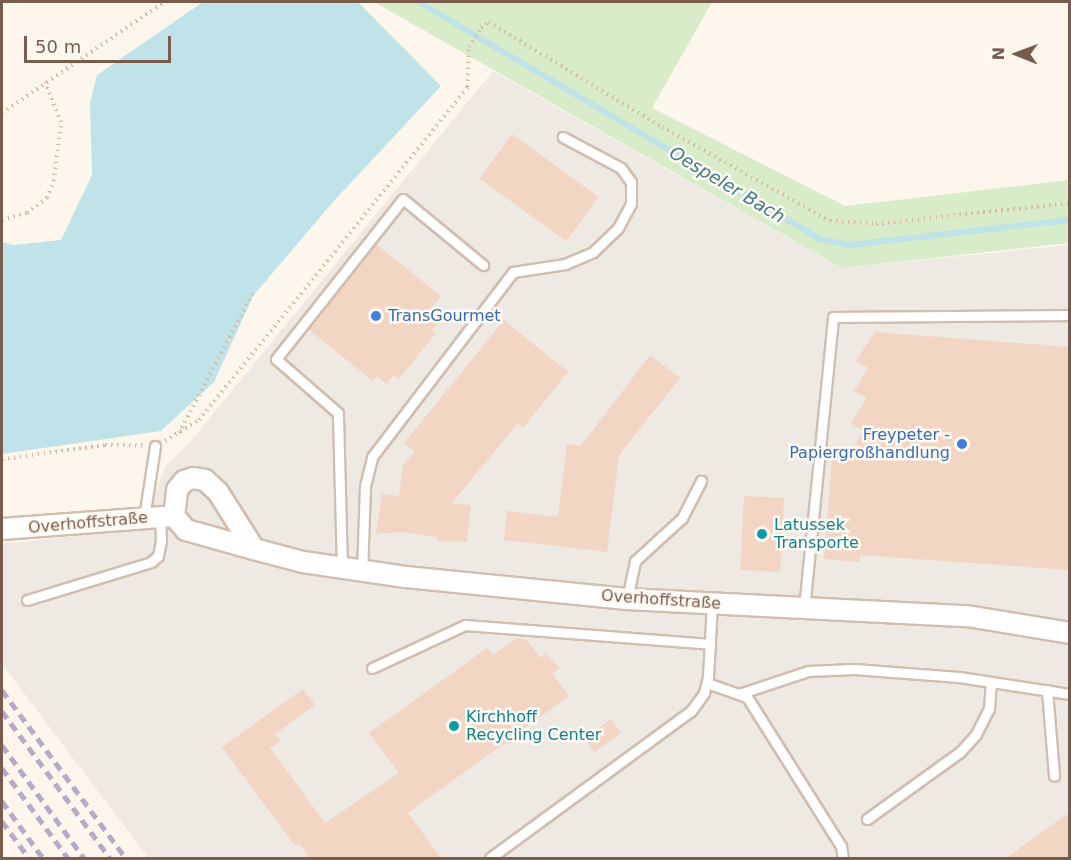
<!DOCTYPE html>
<meta charset="utf-8">
<style>
body{margin:0}
#map{position:relative;width:1071px;height:860px;overflow:hidden;background:#fdf6ec;font-family:"DejaVu Sans",sans-serif}
div>[style]{position:absolute}
[style*='--x']{left:calc(var(--x)*1px);top:calc(var(--y)*1px);width:calc(var(--w)*1px);rotate:calc(var(--a)*1deg)}
.industrial>*{inset:0;background:#efe9e4}
.green>*{inset:0;background:#d8ecc9}
.water>*{inset:0;background:#bfe3e8}
.stream>*{height:6px;margin:-3px;padding:0 3px;transform-origin:3px;border-radius:3px;background:#bfe3e8}
.building>*{inset:0;background:#f3d5c3;transform-origin:0 0}
.path>*{height:4px;margin-top:-2px;transform-origin:0;background:repeating-linear-gradient(90deg,#d9b8a5 0 1.5px,transparent 0 6px)}
.roads{filter:drop-shadow(2px 0 #d1beb0) drop-shadow(-2px 0 #d1beb0) drop-shadow(0 2px #d1beb0) drop-shadow(0 -2px #d1beb0)}
.lane>*{height:9px;margin:-4.5px;padding:0 4.5px;transform-origin:4.5px;border-radius:4.5px;background:#fff}
.street>*{height:20px;margin:-10px;padding:0 10px;transform-origin:10px;border-radius:10px;background:#fff}
.rail>*{height:4.5px;margin-top:-2.25px;transform-origin:0;background:repeating-linear-gradient(90deg,#b9a8c9 0 9px,transparent 0 15px)}
.dots>*{width:16px;height:16px;translate:-50% -50%;box-sizing:border-box;border:3px solid #fffaf3;border-radius:50%}
span{translate:-50% -50%;white-space:nowrap;text-align:center;line-height:1.15;-webkit-text-stroke:5px #fffaf3;paint-order:stroke}
.shop-label{font-size:16px;color:#366cbe}
.left{translate:0 -50%;text-align:left}
.right{translate:-100% -50%;text-align:right}
.street-label{font-size:16px;color:#7a5c4d}
.culture-label{font-size:16px;color:#0d838f}
.water-label{font-size:18px;color:#437c86;font-style:italic}
.frame{position:absolute;inset:0;border:3px solid #7a5c4d;pointer-events:none}
.north{position:absolute;left:987px;top:24px;width:60px;height:60px;-webkit-text-stroke:4px #fffaf3;paint-order:stroke;rotate:271deg;font-size:16px;font-weight:700;line-height:24px;text-align:center;color:#7a5c4d}
.north::after{content:'';display:block;margin:auto;width:21px;height:27px;background:#7a5c4d;clip-path:polygon(50% 0,100% 100%,50% 72%,0 100%)}
.scale{position:absolute;left:24px;top:36px;width:147px;height:27px;box-sizing:border-box;border:3px solid #7a5c4d;border-top:0;padding-left:8px;font-size:18px;line-height:21px;white-space:nowrap;color:#7a5c4d;-webkit-text-stroke:4px #fffaf3;paint-order:stroke}
</style>
<div id="map">
<div class="industrial">
<div style="clip-path:polygon(493px 71px,842px 268px,1069px 245px,1069px 858px,148px 858px,2px 664px,2px 544px,141px 529px,165px 467px,190px 442px)"></div>
</div>
<div class="green">
<div style="clip-path:polygon(374px 2px,712px 2px,652px 108px,845px 206px,1069px 180px,1069px 243px,842px 268px)"></div>
</div>
<div class="water">
<div style="clip-path:polygon(203px 2px,358px 2px,441px 86px,332px 203px,253px 296px,214px 382px,161px 431px,2px 454px,2px 242px,14px 245px,61px 240px,92px 175px,90px 103px,97px 75px)"></div>
</div>
<div class="stream">
<div style="--x:419;--y:2;--w:465;--a:30.6"></div>
<div style="--x:819;--y:239;--w:32;--a:11"></div>
<div style="--x:850;--y:245;--w:221;--a:-6.5"></div>
</div>
<div class="building">
<div style="left:512px;top:134px;width:107px;height:55px;rotate:36deg"></div>
<div style="clip-path:polygon(376px 244px,441px 296px,428px 312px,440px 321px,432px 330px,436px 333px,399px 379px,394px 375px,387px 384px,377px 376px,373px 381px,308px 329px)"></div>
<div style="clip-path:polygon(504px 320px,568px 372px,523px 428px,518px 423px,452px 503px,471px 505px,467px 542px,437px 541px,437px 537px,401px 532px,376px 534px,382px 494px,399px 496px,403px 464px,415px 452px,404px 443px)"></div>
<div style="clip-path:polygon(875px 332px,1070px 347px,1070px 570px,860px 555px,860px 562px,824px 559px,832px 457px,847px 458px,863px 431px,851px 423px,867px 398px,854px 391px,868px 368px,856px 361px)"></div>
<div style="clip-path:polygon(650px 355px,680px 378px,619px 455px,607px 552px,504px 540px,507px 511px,558px 517px,567px 444px,581px 446px)"></div>
<div style="left:744px;top:496px;width:40px;height:74px;rotate:3deg"></div>
<div style="clip-path:polygon(517px 638px,527px 640px,541px 658px,546px 654px,560px 668px,552px 673px,569px 696px,408px 813px,441px 858px,310px 858px,299px 844px,295px 846px,222px 747px,303px 689px,315px 705px,275px 734px,280px 741px,270px 748px,325px 823px,399px 773px,369px 733px,487px 648px,493px 655px)"></div>
<div style="left:611px;top:719px;width:17px;height:33px;rotate:54deg"></div>
<div style="clip-path:polygon(1070px 812px,1070px 858px,1006px 858px,1045px 830px)"></div>
</div>
<div class="path">
<div style="--x:2;--y:113;--w:196;--a:-34.4"></div>
<div style="--x:2;--y:220;--w:26;--a:-16"></div>
<div style="--x:27;--y:213;--w:25;--a:-37"></div>
<div style="--x:47;--y:198;--w:18;--a:-68"></div>
<div style="--x:54;--y:181;--w:59;--a:-83.2"></div>
<div style="--x:61;--y:122;--w:43;--a:-111.8"></div>
<div style="--x:179;--y:433;--w:161;--a:-62.2"></div>
<div style="--x:165;--y:441;--w:40;--a:-32"></div>
<div style="--x:199;--y:420;--w:428;--a:-51.1"></div>
<div style="--x:468;--y:87;--w:40;--a:-88.6"></div>
<div style="--x:469;--y:47;--w:22;--a:-58"></div>
<div style="--x:481;--y:28;--w:10;--a:-37"></div>
<div style="--x:489;--y:22;--w:202;--a:31.3"></div>
<div style="--x:662;--y:127;--w:193;--a:29.2"></div>
<div style="--x:830;--y:221;--w:46;--a:3.7"></div>
<div style="--x:876;--y:224;--w:195;--a:-6.2"></div>
<div style="--x:2;--y:459;--w:104;--a:-7.7"></div>
<div style="--x:105;--y:445;--w:39;--a:1"></div>
</div>
<div class="roads">
<div class="lane">
<div style="--x:144;--y:518;--w:73;--a:-81.3"></div>
<div style="--x:342;--y:569;--w:156;--a:-91.5"></div>
<div style="--x:338;--y:413;--w:82;--a:-138.9"></div>
<div style="--x:276;--y:359;--w:204;--a:-51.6"></div>
<div style="--x:403;--y:199;--w:104;--a:39.5"></div>
<div style="--x:362;--y:572;--w:86;--a:-88"></div>
<div style="--x:365;--y:486;--w:30;--a:-76"></div>
<div style="--x:372;--y:457;--w:233;--a:-52.7"></div>
<div style="--x:513;--y:272;--w:53;--a:-8.7"></div>
<div style="--x:565;--y:264;--w:30;--a:-23"></div>
<div style="--x:593;--y:252;--w:35;--a:-44"></div>
<div style="--x:618;--y:228;--w:27;--a:-62"></div>
<div style="--x:631;--y:204;--w:22;--a:-90"></div>
<div style="--x:631;--y:182;--w:17;--a:-126"></div>
<div style="--x:621;--y:168;--w:66;--a:-151.9"></div>
<div style="--x:627;--y:599;--w:39;--a:-78"></div>
<div style="--x:635;--y:561;--w:64;--a:-42.5"></div>
<div style="--x:682;--y:518;--w:42;--a:-62.8"></div>
<div style="--x:27;--y:600;--w:130;--a:-17"></div>
<div style="--x:151;--y:562;--w:9;--a:-41"></div>
<div style="--x:158;--y:556;--w:15;--a:-79"></div>
<div style="--x:161;--y:541;--w:24;--a:-92"></div>
<div style="--x:804;--y:609;--w:293;--a:-84.3"></div>
<div style="--x:833;--y:317;--w:237;--a:-0.5"></div>
<div style="--x:372;--y:668;--w:102;--a:-24.8"></div>
<div style="--x:465;--y:625;--w:246;--a:4.4"></div>
<div style="--x:707;--y:683;--w:42;--a:19.3"></div>
<div style="--x:747;--y:697;--w:176;--a:57.8"></div>
<div style="--x:841;--y:846;--w:12;--a:81"></div>
<div style="--x:1047;--y:690;--w:86;--a:85.3"></div>
<div style="--x:739;--y:694;--w:73;--a:-18.4"></div>
<div style="--x:808;--y:671;--w:46;--a:-2.5"></div>
<div style="--x:854;--y:669;--w:105;--a:4.4"></div>
<div style="--x:959;--y:677;--w:112;--a:8.7"></div>
<div style="--x:867;--y:819;--w:115;--a:-35.8"></div>
<div style="--x:960;--y:752;--w:24;--a:-48"></div>
<div style="--x:976;--y:734;--w:28;--a:-63"></div>
<div style="--x:989;--y:709;--w:27;--a:-86"></div>
<div style="--x:490;--y:858;--w:249;--a:-36.2"></div>
<div style="--x:691;--y:711;--w:22;--a:-54"></div>
<div style="--x:704;--y:693;--w:16;--a:-76"></div>
<div style="--x:708;--y:677;--w:73;--a:-86.9"></div>
</div>
<div class="street">
<div style="--x:193;--y:478;--w:12;--a:9"></div>
<div style="--x:205;--y:480;--w:18;--a:43"></div>
<div style="--x:218;--y:492;--w:67;--a:57.7"></div>
<div style="--x:254;--y:549;--w:71;--a:-164.4"></div>
<div style="--x:186;--y:530;--w:18;--a:-131"></div>
<div style="--x:174;--y:516;--w:26;--a:-83"></div>
<div style="--x:177;--y:490;--w:11;--a:-52"></div>
<div style="--x:184;--y:481;--w:9;--a:-18"></div>
<div style="--x:2;--y:529;--w:172;--a:-4.3"></div>
<div style="--x:254;--y:549;--w:51;--a:14.9"></div>
<div style="--x:303;--y:562;--w:104;--a:8.3"></div>
<div style="--x:406;--y:577;--w:222;--a:5.7"></div>
<div style="--x:627;--y:599;--w:340;--a:2.9"></div>
<div style="--x:967;--y:616;--w:104;--a:9.4"></div>
</div>
</div>
<div class="rail">
<div style="--x:2;--y:690;--w:209;--a:53.6"></div>
<div style="--x:2;--y:711;--w:182;--a:53.7"></div>
<div style="--x:2;--y:745;--w:140;--a:54"></div>
<div style="--x:2;--y:768;--w:112;--a:53.7"></div>
<div style="--x:2;--y:801;--w:70;--a:54.3"></div>
<div style="--x:2;--y:821;--w:46;--a:53.9"></div>
</div>
<div class="dots">
<div style="left:376px;top:316px;background:#3f7fe0"></div>
<div style="left:962px;top:444px;background:#3f7fe0"></div>
<div style="left:762px;top:534px;background:#0f9aa8"></div>
<div style="left:454px;top:726px;background:#0f9aa8"></div>
</div>
<div class="shop-label">
<span class="left" style="left:388px;top:316px">TransGourmet</span>
<span class="right" style="left:950px;top:444px">Freypeter -<br>Papiergroßhandlung</span>
</div>
<div class="street-label">
<span style="left:88px;top:523px;rotate:-5deg">Overhoffstraße</span>
<span style="left:661px;top:600px;rotate:4deg">Overhoffstraße</span>
</div>
<div class="culture-label">
<span class="left" style="left:774px;top:534px">Latussek<br>Transporte</span>
<span class="left" style="left:466px;top:726px">Kirchhoff<br>Recycling Center</span>
</div>
<div class="water-label">
<span style="left:727px;top:185px;rotate:31deg">Oespeler Bach</span>
</div>
<div class="frame"></div>
<div class="north">N</div>
<div class="scale">50 m</div>
</div>
